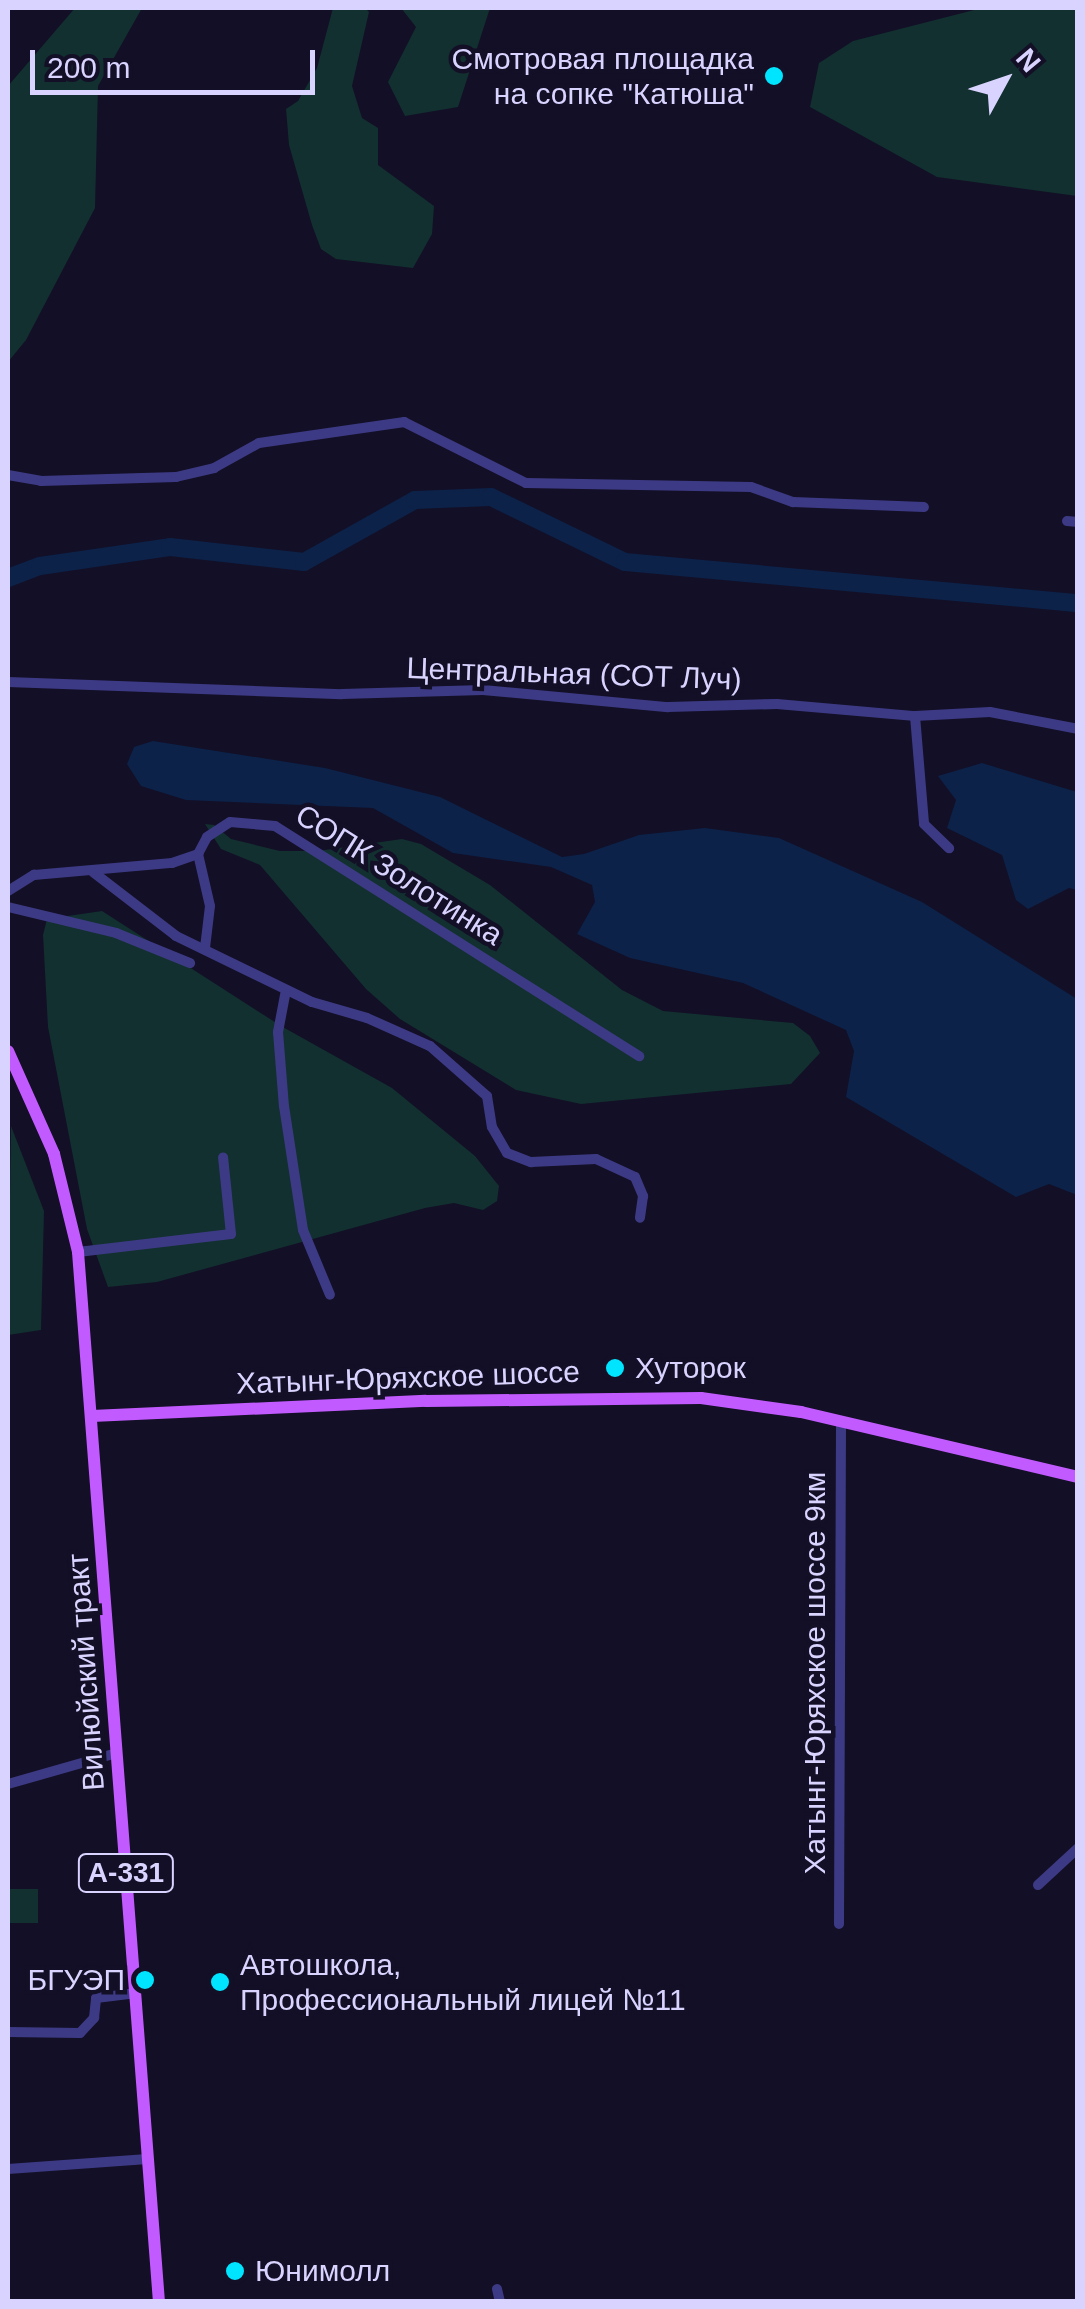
<!DOCTYPE html>
<meta charset="utf-8">
<style>
body{margin:0}
#map{position:relative;width:1085px;height:2309px;overflow:hidden;background:#130f26;font-family:Helvetica,sans-serif}
div>[style]{position:absolute}
[style*='--x']{left:calc(var(--x)*1px);top:calc(var(--y)*1px);width:calc(var(--w)*1px);rotate:calc(var(--a)*1deg)}
.green>*{inset:0;background:#12302f;transform-origin:0 0}
.water>*{inset:0;background:#0c2248}
.river>*{height:18px;margin:-9px;padding:0 9px;transform-origin:9px;border-radius:9px;background:#0c2248}
.minor>*{height:10px;margin:-5px;padding:0 5px;transform-origin:5px;border-radius:5px;background:#3d3a85}
.major>*{height:12px;margin:-6px;padding:0 6px;transform-origin:6px;border-radius:6px;background:#c25bff}
.dots>*{width:28px;height:28px;translate:-50% -50%;box-sizing:border-box;border:5px solid #130f26;border-radius:50%}
span{translate:-50% -50%;white-space:nowrap;text-align:center;line-height:1.15;-webkit-text-stroke:9px #130f26;paint-order:stroke}
.shield-label span{padding:2px 8px;background:#130f26;border:2px solid;border-radius:8px;-webkit-text-stroke-width:0}
.shield-label{font-size:28px;color:#d9d4ff;font-weight:700}
.poi-label{font-size:30px;color:#d9d4ff}
.right{translate:-100% -50%;text-align:right}
.left{translate:0 -50%;text-align:left}
.street-label{font-size:30px;color:#d9d4ff}
.frame{position:absolute;inset:0;border:10px solid #d9d4ff;pointer-events:none}
.north{position:absolute;left:955px;top:30px;width:100px;height:100px;-webkit-text-stroke:8px #130f26;paint-order:stroke;rotate:50deg;font-size:28px;font-weight:700;line-height:40px;text-align:center;color:#d9d4ff}
.north::after{content:'';display:block;margin:auto;width:35px;height:45px;background:#d9d4ff;clip-path:polygon(50% 0,100% 100%,50% 72%,0 100%)}
.scale{position:absolute;left:30px;top:50px;width:285px;height:45px;box-sizing:border-box;border:5px solid #d9d4ff;border-top:0;padding-left:12px;font-size:30px;line-height:35px;white-space:nowrap;color:#d9d4ff;-webkit-text-stroke:8px #130f26;paint-order:stroke}
</style>
<div id="map">
<div class="green">
<div style="clip-path:polygon(75px 8px,142px 8px,98px 86px,95px 208px,26px 340px,8px 362px,8px 86px)"></div>
<div style="clip-path:polygon(333px 8px,365px 8px,369px 12px,352px 86px,362px 118px,378px 128px,378px 165px,434px 206px,432px 234px,413px 268px,336px 259px,321px 249px,312px 225px,289px 145px,286px 109px,298px 101px,317px 68px)"></div>
<div style="clip-path:polygon(401px 8px,490px 8px,458px 107px,405px 116px,388px 82px,416px 27px)"></div>
<div style="clip-path:polygon(982px 8px,1077px 8px,1077px 196px,937px 177px,810px 107px,819px 63px,853px 41px)"></div>
<div style="clip-path:polygon(205px 824px,214px 825px,231px 839px,280px 851px,318px 851px,402px 839px,421px 844px,490px 885px,622px 990px,663px 1011px,793px 1023px,810px 1036px,820px 1053px,791px 1084px,581px 1104px,516px 1090px,400px 1019px,366px 989px,260px 865px,221px 849px)"></div>
<div style="clip-path:polygon(102px 911px,281px 1026px,392px 1088px,475px 1156px,499px 1186px,497px 1201px,483px 1210px,454px 1203px,425px 1208px,157px 1282px,108px 1287px,87px 1229px,48px 1027px,43px 935px,47px 919px)"></div>
<div style="clip-path:polygon(11px 1126px,44px 1211px,41px 1330px,8px 1335px)"></div>
<div style="left:8px;top:1889px;width:30px;height:34px"></div>
</div>
<div class="water">
<div style="clip-path:polygon(153px 741px,325px 768px,440px 797px,562px 857px,584px 854px,639px 835px,705px 828px,779px 838px,922px 902px,1077px 999px,1077px 1195px,1049px 1184px,1016px 1197px,846px 1097px,854px 1051px,846px 1030px,743px 983px,630px 958px,577px 934px,595px 902px,592px 885px,551px 867px,453px 853px,373px 808px,186px 800px,141px 786px,127px 764px,134px 747px)"></div>
<div style="clip-path:polygon(982px 763px,1077px 792px,1077px 890px,1069px 888px,1028px 909px,1016px 900px,1002px 855px,947px 828px,956px 800px,938px 776px)"></div>
</div>
<div class="river">
<div style="--x:8;--y:578;--w:34;--a:-21"></div>
<div style="--x:40;--y:566;--w:131;--a:-8.3"></div>
<div style="--x:170;--y:547;--w:135;--a:6.4"></div>
<div style="--x:304;--y:562;--w:127;--a:-29.2"></div>
<div style="--x:415;--y:500;--w:76;--a:-2.3"></div>
<div style="--x:491;--y:497;--w:149;--a:25.9"></div>
<div style="--x:625;--y:562;--w:455;--a:5.2"></div>
</div>
<div class="minor">
<div style="--x:8;--y:475;--w:34;--a:10"></div>
<div style="--x:41;--y:481;--w:135;--a:-1.7"></div>
<div style="--x:176;--y:477;--w:39;--a:-13"></div>
<div style="--x:214;--y:468;--w:51;--a:-29.1"></div>
<div style="--x:259;--y:443;--w:147;--a:-8.2"></div>
<div style="--x:404;--y:422;--w:136;--a:26.6"></div>
<div style="--x:526;--y:483;--w:225;--a:1"></div>
<div style="--x:751;--y:487;--w:45;--a:19.7"></div>
<div style="--x:793;--y:502;--w:131;--a:2.2"></div>
<div style="--x:1067;--y:521;--w:11;--a:5"></div>
<div style="--x:8;--y:682;--w:334;--a:2.1"></div>
<div style="--x:342;--y:694;--w:141;--a:-1.6"></div>
<div style="--x:483;--y:690;--w:186;--a:5.3"></div>
<div style="--x:668;--y:707;--w:109;--a:-1.6"></div>
<div style="--x:777;--y:704;--w:139;--a:5"></div>
<div style="--x:915;--y:716;--w:75;--a:-3.1"></div>
<div style="--x:990;--y:712;--w:90;--a:10.9"></div>
<div style="--x:915;--y:716;--w:108;--a:85.2"></div>
<div style="--x:924;--y:824;--w:35;--a:44"></div>
<div style="--x:198;--y:854;--w:53;--a:77"></div>
<div style="--x:210;--y:906;--w:42;--a:96.8"></div>
<div style="--x:93;--y:872;--w:105;--a:37.6"></div>
<div style="--x:176;--y:936;--w:151;--a:25.9"></div>
<div style="--x:312;--y:1002;--w:57;--a:16.2"></div>
<div style="--x:367;--y:1018;--w:69;--a:24"></div>
<div style="--x:430;--y:1046;--w:76;--a:41.3"></div>
<div style="--x:487;--y:1096;--w:31;--a:81"></div>
<div style="--x:492;--y:1127;--w:30;--a:60"></div>
<div style="--x:507;--y:1153;--w:26;--a:21"></div>
<div style="--x:531;--y:1162;--w:65;--a:-2.6"></div>
<div style="--x:596;--y:1159;--w:43;--a:24.8"></div>
<div style="--x:635;--y:1177;--w:21;--a:67"></div>
<div style="--x:643;--y:1196;--w:22;--a:98"></div>
<div style="--x:8;--y:891;--w:31;--a:-32"></div>
<div style="--x:34;--y:875;--w:139;--a:-5"></div>
<div style="--x:172;--y:863;--w:28;--a:-19"></div>
<div style="--x:198;--y:854;--w:19;--a:-62"></div>
<div style="--x:207;--y:837;--w:27;--a:-33"></div>
<div style="--x:230;--y:822;--w:45;--a:5.1"></div>
<div style="--x:275;--y:826;--w:431;--a:32.3"></div>
<div style="--x:8;--y:907;--w:111;--a:13.5"></div>
<div style="--x:116;--y:933;--w:80;--a:22.1"></div>
<div style="--x:286;--y:990;--w:43;--a:100.8"></div>
<div style="--x:278;--y:1032;--w:74;--a:85.4"></div>
<div style="--x:284;--y:1106;--w:125;--a:81.3"></div>
<div style="--x:303;--y:1230;--w:70;--a:67.4"></div>
<div style="--x:78;--y:1252;--w:154;--a:-6.7"></div>
<div style="--x:231;--y:1234;--w:77;--a:-95.9"></div>
<div style="--x:8;--y:1784;--w:113;--a:-15.9"></div>
<div style="--x:1038;--y:1885;--w:54;--a:-42.8"></div>
<div style="--x:839;--y:1924;--w:502;--a:-89.77"></div>
<div style="--x:8;--y:2032;--w:72;--a:0.8"></div>
<div style="--x:80;--y:2033;--w:21;--a:-47"></div>
<div style="--x:94;--y:2018;--w:20;--a:-84"></div>
<div style="--x:96;--y:1998;--w:39;--a:-7"></div>
<div style="--x:8;--y:2169;--w:140;--a:-4.1"></div>
<div style="--x:497;--y:2289;--w:13;--a:77"></div>
</div>
<div class="major">
<div style="--x:8;--y:1051;--w:113;--a:65.9"></div>
<div style="--x:54;--y:1154;--w:101;--a:76.2"></div>
<div style="--x:78;--y:1252;--w:1053;--a:85.59"></div>
<div style="--x:92;--y:1416;--w:334;--a:-2.6"></div>
<div style="--x:426;--y:1401;--w:275;--a:-0.6"></div>
<div style="--x:701;--y:1398;--w:101;--a:8"></div>
<div style="--x:801;--y:1412;--w:285;--a:13.2"></div>
</div>
<div class="dots">
<div style="left:774px;top:76px;background:#00e5ff"></div>
<div style="left:615px;top:1368px;background:#00e5ff"></div>
<div style="left:145px;top:1980px;background:#00e5ff"></div>
<div style="left:220px;top:1982px;background:#00e5ff"></div>
<div style="left:235px;top:2271px;background:#00e5ff"></div>
</div>
<div class="shield-label">
<span style="left:126px;top:1873px">А-331</span>
</div>
<div class="poi-label">
<span class="right" style="left:754px;top:76px">Смотровая площадка<br>на сопке "Катюша"</span>
<span class="left" style="left:635px;top:1368px">Хуторок</span>
<span class="left" style="left:240px;top:1982px">Автошкола,<br>Профессиональный лицей №11</span>
<span class="right" style="left:125px;top:1980px">БГУЭП</span>
<span class="left" style="left:255px;top:2271px">Юнимолл</span>
</div>
<div class="street-label">
<span style="left:574px;top:674px;rotate:2deg">Центральная (СОТ Луч)</span>
<span style="left:399px;top:875px;rotate:32deg">СОПК Золотинка</span>
<span style="left:408px;top:1378px;rotate:-2deg">Хатынг-Юряхское шоссе</span>
<span style="left:86px;top:1672px;rotate:-94deg">Вилюйский тракт</span>
<span style="left:815px;top:1673px;rotate:-90deg">Хатынг-Юряхское шоссе 9км</span>
</div>
<div class="frame"></div>
<div class="north">N</div>
<div class="scale">200 m</div>
</div>
